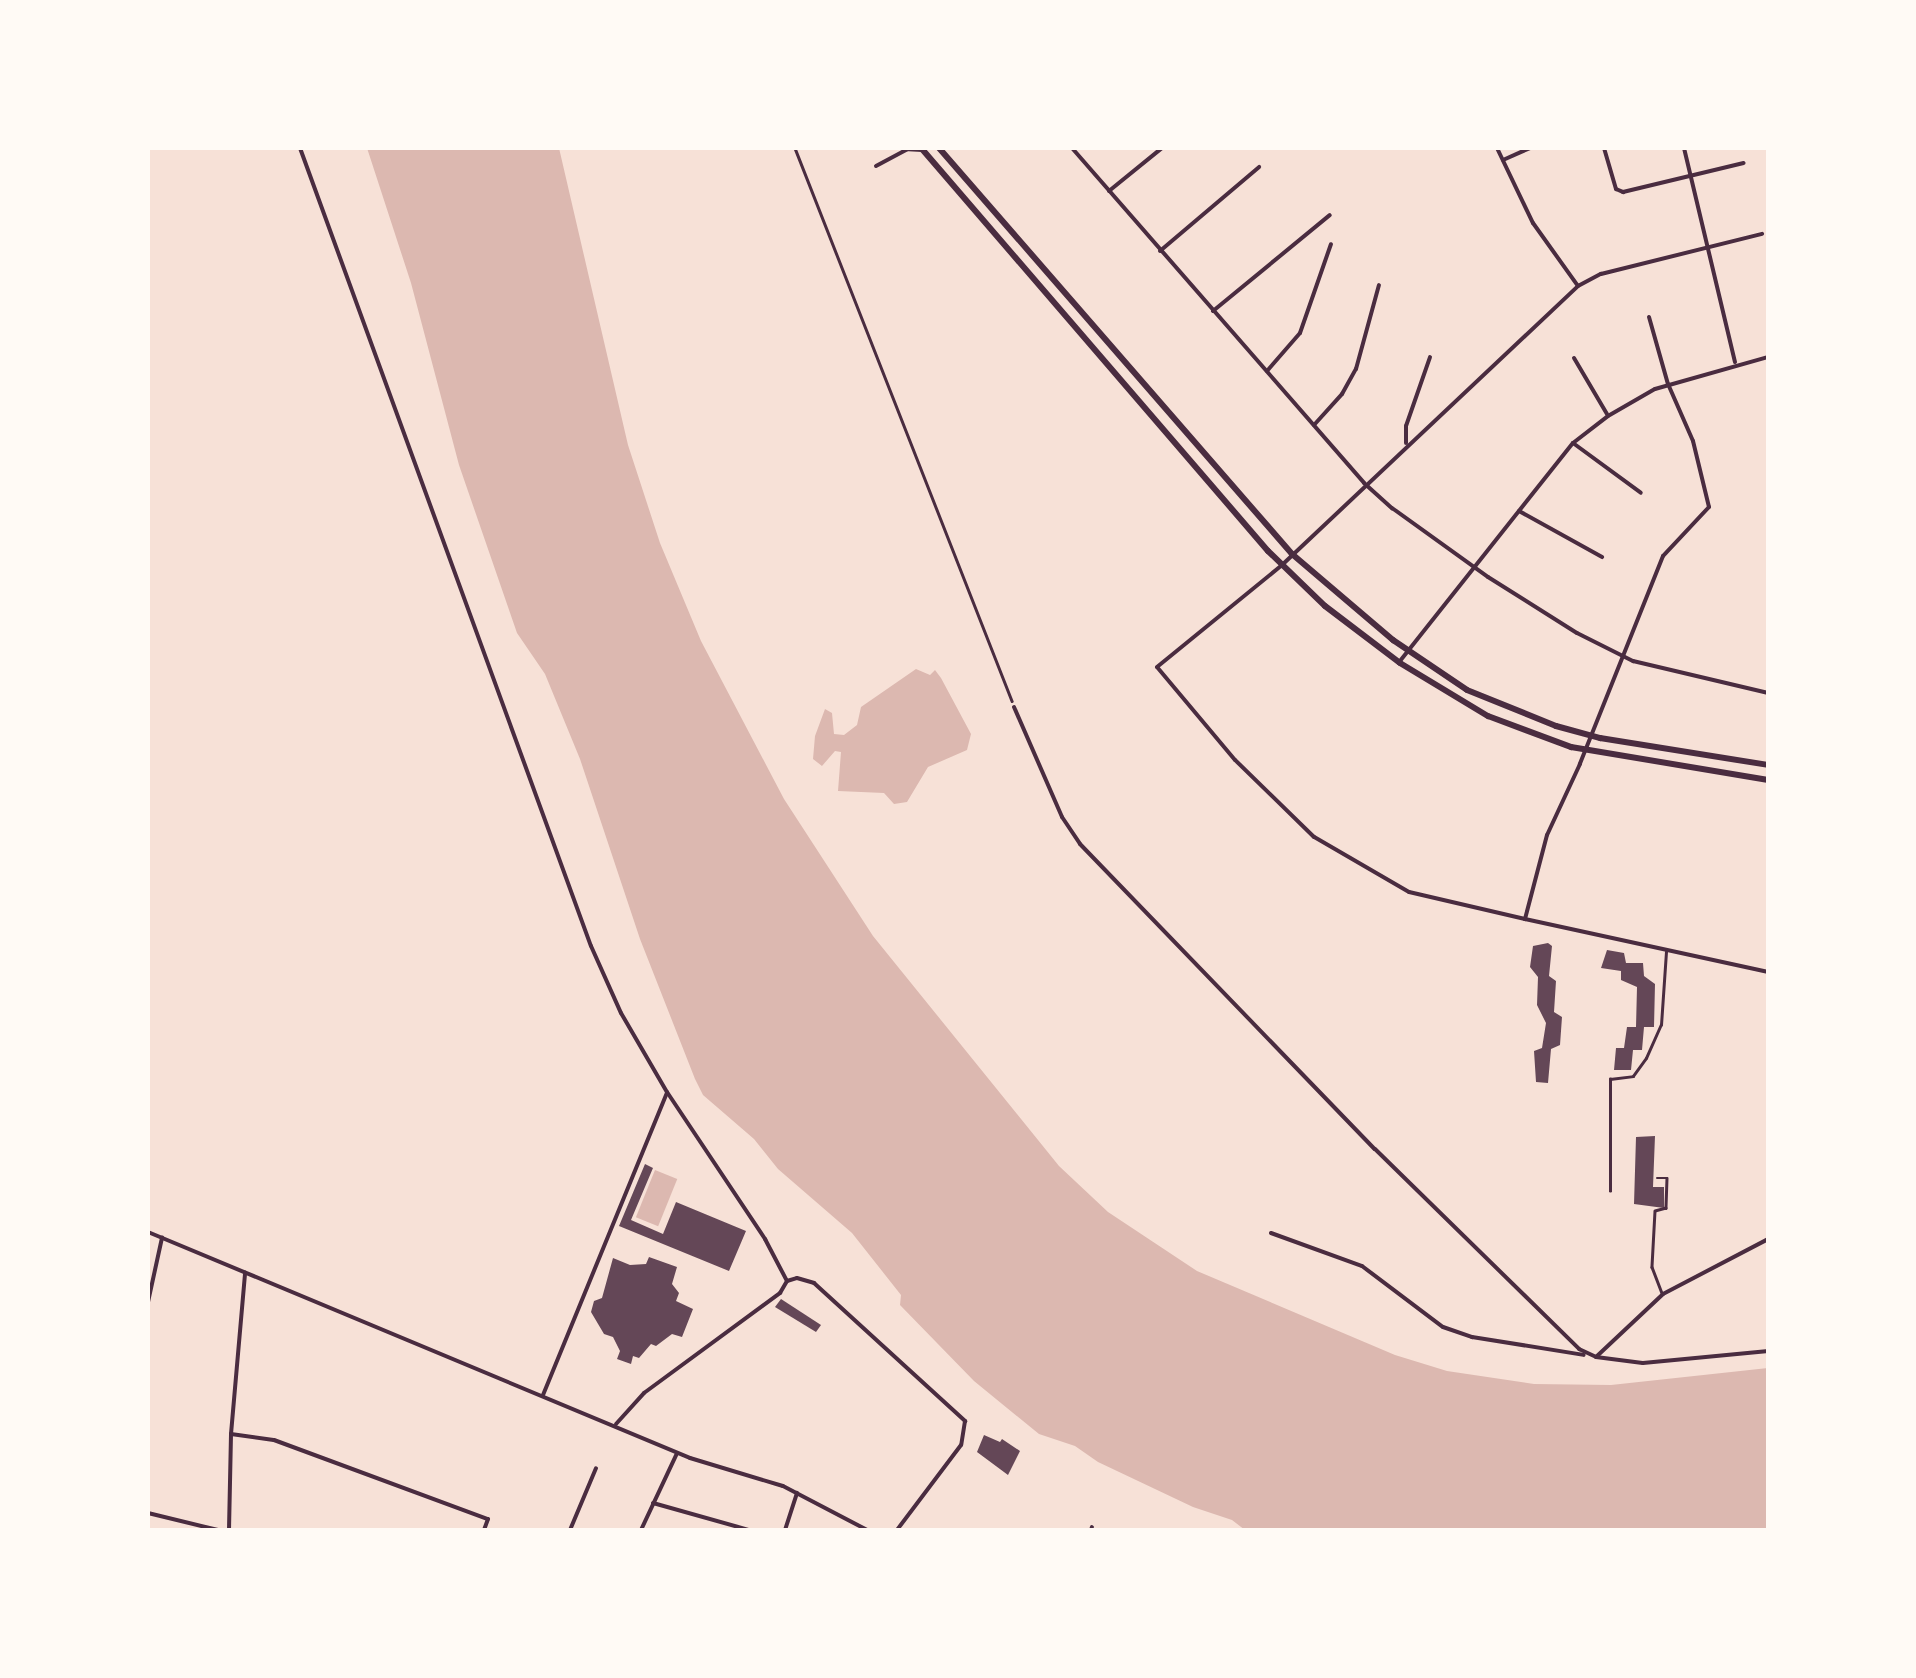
<!DOCTYPE html>
<style>
body{margin:0}
#map{position:relative;width:1916px;height:1678px;overflow:hidden;background:#f7e1d7;font-family:"Golos Text",sans-serif}
div>[style]{position:absolute}
[style*='--x']{left:calc(var(--x)*1px);top:calc(var(--y)*1px);width:calc(var(--w)*1px);rotate:calc(var(--a)*1deg)}
.water>*{inset:0;background:#dcb8b0;transform-origin:0 0}
.building>*{inset:0;background:#644757}
.path>*{height:2.5px;margin:-1.25px;padding:0 1.25px;transform-origin:1.25px;border-radius:1.25px;background:#4a2c40}
.service>*{height:2.5px;margin:-1.25px;padding:0 1.25px;transform-origin:1.25px;border-radius:1.25px;background:#4a2c40}
.minor>*{height:4px;margin:-2px;padding:0 2px;transform-origin:2px;border-radius:2px;background:#4a2c40}
.primary>*{height:6px;margin:-3px;padding:0 3px;transform-origin:3px;border-radius:3px;background:#4a2c40}
span{translate:-50% -50%;white-space:nowrap;text-align:center;line-height:1.15;-webkit-text-stroke:8px #fffaf5;paint-order:stroke}
.frame{position:absolute;inset:0;border:150px solid #fffaf5;pointer-events:none}
</style>
<div id="map">
<div class="water">
<div style="clip-path:polygon(367px 148px,559px 148px,628px 445px,660px 543px,701px 641px,784px 799px,873px 936px,1059px 1166px,1108px 1212px,1197px 1271px,1395px 1355px,1447px 1371px,1534px 1384px,1611px 1385px,1768px 1368px,1768px 1530px,1245px 1530px,1232px 1520px,1193px 1507px,1098px 1462px,1075px 1446px,1039px 1434px,974px 1381px,900px 1305px,901px 1295px,852px 1233px,778px 1169px,754px 1139px,703px 1095px,695px 1079px,640px 939px,580px 759px,545px 674px,517px 633px,459px 465px,411px 283px)"></div>
<div style="clip-path:polygon(916px 669px,930px 675px,935px 670px,941px 678px,971px 734px,967px 750px,928px 767px,907px 802px,894px 804px,884px 793px,838px 791px,841px 752px,835px 751px,822px 766px,813px 759px,815px 736px,825px 709px,832px 713px,834px 734px,844px 735px,857px 725px,861px 707px)"></div>
<div style="left:655px;top:1170px;width:24px;height:51px;rotate:22deg"></div>
</div>
<div class="building">
<div style="clip-path:polygon(1548px 943px,1552px 946px,1549px 976px,1556px 981px,1554px 1012px,1562px 1017px,1560px 1045px,1551px 1049px,1548px 1083px,1536px 1082px,1534px 1051px,1542px 1048px,1546px 1023px,1537px 1005px,1538px 977px,1530px 967px,1533px 946px)"></div>
<div style="clip-path:polygon(1607px 950px,1624px 953px,1626px 963px,1643px 963px,1644px 976px,1655px 984px,1654px 1027px,1644px 1027px,1642px 1050px,1633px 1050px,1631px 1070px,1614px 1070px,1616px 1048px,1624px 1048px,1627px 1027px,1636px 1027px,1637px 987px,1621px 980px,1621px 971px,1601px 968px)"></div>
<div style="clip-path:polygon(1655px 1136px,1653px 1187px,1664px 1187px,1664px 1208px,1634px 1204px,1636px 1137px)"></div>
<div style="clip-path:polygon(645px 1164px,653px 1168px,631px 1220px,663px 1234px,676px 1202px,746px 1231px,729px 1271px,619px 1226px)"></div>
<div style="clip-path:polygon(649px 1257px,677px 1267px,672px 1284px,679px 1293px,676px 1301px,693px 1309px,682px 1337px,672px 1334px,656px 1346px,651px 1344px,639px 1358px,633px 1356px,631px 1364px,617px 1359px,620px 1351px,613px 1337px,604px 1334px,591px 1312px,594px 1301px,602px 1298px,613px 1258px,630px 1265px,646px 1264px)"></div>
<div style="clip-path:polygon(781px 1299px,821px 1325px,816px 1332px,775px 1307px)"></div>
<div style="clip-path:polygon(984px 1435px,1000px 1442px,1002px 1439px,1020px 1451px,1008px 1475px,977px 1452px)"></div>
</div>
<div class="path">
<div style="--x:795;--y:148;--w:594;--a:68.57"></div>
</div>
<div class="service">
<div style="--x:1657;--y:1178;--w:10;--a:0"></div>
<div style="--x:1667;--y:1178;--w:30;--a:92"></div>
<div style="--x:1666;--y:1208;--w:11;--a:165"></div>
<div style="--x:1655;--y:1211;--w:56;--a:93.1"></div>
<div style="--x:1652;--y:1267;--w:28;--a:69"></div>
<div style="--x:1610;--y:1191;--w:112;--a:-90"></div>
<div style="--x:1610;--y:1079;--w:23;--a:-7"></div>
<div style="--x:1633;--y:1076;--w:22;--a:-54"></div>
<div style="--x:1646;--y:1058;--w:36;--a:-66"></div>
<div style="--x:1661;--y:1025;--w:73;--a:-86.1"></div>
</div>
<div class="minor">
<div style="--x:300;--y:148;--w:849;--a:69.97"></div>
<div style="--x:591;--y:946;--w:73;--a:65.9"></div>
<div style="--x:621;--y:1013;--w:91;--a:59.8"></div>
<div style="--x:667;--y:1092;--w:177;--a:56.3"></div>
<div style="--x:765;--y:1239;--w:47;--a:62.4"></div>
<div style="--x:1072;--y:148;--w:444;--a:48.9"></div>
<div style="--x:1364;--y:483;--w:38;--a:42"></div>
<div style="--x:1392;--y:508;--w:118;--a:35.7"></div>
<div style="--x:1488;--y:577;--w:105;--a:32.2"></div>
<div style="--x:1577;--y:633;--w:63;--a:26.6"></div>
<div style="--x:1633;--y:661;--w:139;--a:13.3"></div>
<div style="--x:1497;--y:148;--w:83;--a:64.4"></div>
<div style="--x:1533;--y:223;--w:77;--a:54.5"></div>
<div style="--x:1604;--y:148;--w:43;--a:73.7"></div>
<div style="--x:1616;--y:189;--w:8;--a:23"></div>
<div style="--x:1623;--y:192;--w:124;--a:-13.5"></div>
<div style="--x:1684;--y:148;--w:220;--a:76.6"></div>
<div style="--x:1503;--y:160;--w:30;--a:-24"></div>
<div style="--x:876;--y:166;--w:36;--a:-28"></div>
<div style="--x:1109;--y:191;--w:68;--a:-39.1"></div>
<div style="--x:1160;--y:251;--w:130;--a:-40.3"></div>
<div style="--x:1213;--y:311;--w:151;--a:-39.4"></div>
<div style="--x:1649;--y:317;--w:70;--a:74.2"></div>
<div style="--x:1668;--y:384;--w:62;--a:66.3"></div>
<div style="--x:1693;--y:441;--w:68;--a:76.4"></div>
<div style="--x:1709;--y:507;--w:67;--a:133.2"></div>
<div style="--x:1663;--y:556;--w:224;--a:111.8"></div>
<div style="--x:1580;--y:764;--w:78;--a:114.9"></div>
<div style="--x:1547;--y:835;--w:87;--a:104.7"></div>
<div style="--x:1525;--y:919;--w:249;--a:12.3"></div>
<div style="--x:1574;--y:358;--w:65;--a:59.5"></div>
<div style="--x:1267;--y:371;--w:50;--a:-49"></div>
<div style="--x:1300;--y:333;--w:94;--a:-70.8"></div>
<div style="--x:1314;--y:425;--w:42;--a:-47.9"></div>
<div style="--x:1342;--y:394;--w:29;--a:-61"></div>
<div style="--x:1356;--y:369;--w:87;--a:-74.7"></div>
<div style="--x:1406;--y:443;--w:17;--a:-90"></div>
<div style="--x:1406;--y:426;--w:73;--a:-70.8"></div>
<div style="--x:1573;--y:443;--w:84;--a:36.3"></div>
<div style="--x:1519;--y:511;--w:95;--a:29"></div>
<div style="--x:1400;--y:661;--w:278;--a:-51.6"></div>
<div style="--x:1573;--y:443;--w:44;--a:-37.6"></div>
<div style="--x:1608;--y:416;--w:54;--a:-29.9"></div>
<div style="--x:1655;--y:389;--w:117;--a:-15.8"></div>
<div style="--x:1014;--y:707;--w:120;--a:66.4"></div>
<div style="--x:1062;--y:817;--w:32;--a:56"></div>
<div style="--x:1080;--y:844;--w:424;--a:46"></div>
<div style="--x:1375;--y:1149;--w:286;--a:44.4"></div>
<div style="--x:1579;--y:1349;--w:19;--a:25"></div>
<div style="--x:1596;--y:1357;--w:47;--a:7.3"></div>
<div style="--x:1643;--y:1363;--w:126;--a:-5.5"></div>
<div style="--x:1525;--y:919;--w:119;--a:-166.9"></div>
<div style="--x:1409;--y:892;--w:110;--a:-149.9"></div>
<div style="--x:1314;--y:837;--w:110;--a:-135.7"></div>
<div style="--x:1235;--y:760;--w:121;--a:-130"></div>
<div style="--x:1157;--y:667;--w:161;--a:-39.2"></div>
<div style="--x:1282;--y:565;--w:407;--a:-43.3"></div>
<div style="--x:1578;--y:286;--w:26;--a:-28"></div>
<div style="--x:1601;--y:274;--w:166;--a:-14"></div>
<div style="--x:148;--y:1232;--w:587;--a:22.63"></div>
<div style="--x:690;--y:1458;--w:97;--a:16.8"></div>
<div style="--x:783;--y:1486;--w:95;--a:27.6"></div>
<div style="--x:1271;--y:1233;--w:97;--a:19.9"></div>
<div style="--x:1362;--y:1266;--w:101;--a:37"></div>
<div style="--x:1443;--y:1327;--w:31;--a:19"></div>
<div style="--x:1472;--y:1337;--w:113;--a:9.1"></div>
<div style="--x:787;--y:1281;--w:10;--a:-17"></div>
<div style="--x:797;--y:1278;--w:18;--a:16"></div>
<div style="--x:814;--y:1283;--w:205;--a:42.4"></div>
<div style="--x:965;--y:1421;--w:24;--a:99"></div>
<div style="--x:961;--y:1445;--w:106;--a:127"></div>
<div style="--x:148;--y:1302;--w:66;--a:-77.7"></div>
<div style="--x:1596;--y:1357;--w:92;--a:-43.2"></div>
<div style="--x:1663;--y:1294;--w:119;--a:-27.6"></div>
<div style="--x:543;--y:1395;--w:327;--a:-67.7"></div>
<div style="--x:616;--y:1424;--w:42;--a:-47.9"></div>
<div style="--x:644;--y:1393;--w:169;--a:-36.3"></div>
<div style="--x:780;--y:1293;--w:14;--a:-60"></div>
<div style="--x:231;--y:1434;--w:43;--a:7.9"></div>
<div style="--x:274;--y:1440;--w:228;--a:20.3"></div>
<div style="--x:488;--y:1519;--w:12;--a:110"></div>
<div style="--x:653;--y:1503;--w:100;--a:15.7"></div>
<div style="--x:148;--y:1513;--w:72;--a:13.7"></div>
<div style="--x:229;--y:1530;--w:96;--a:-88.8"></div>
<div style="--x:231;--y:1434;--w:162;--a:-85"></div>
<div style="--x:570;--y:1530;--w:67;--a:-67.2"></div>
<div style="--x:641;--y:1530;--w:85;--a:-64.9"></div>
<div style="--x:785;--y:1530;--w:39;--a:-72"></div>
<div style="--x:1091;--y:1530;--w:3;--a:-72"></div>
</div>
<div class="primary">
<div style="--x:904;--y:148;--w:18;--a:3"></div>
<div style="--x:939;--y:148;--w:538;--a:48.99"></div>
<div style="--x:1292;--y:554;--w:133;--a:40.4"></div>
<div style="--x:1393;--y:640;--w:89;--a:34"></div>
<div style="--x:1467;--y:690;--w:96;--a:22"></div>
<div style="--x:1556;--y:726;--w:46;--a:15.3"></div>
<div style="--x:1600;--y:738;--w:170;--a:9.1"></div>
<div style="--x:922;--y:149;--w:530;--a:49.28"></div>
<div style="--x:1268;--y:551;--w:79;--a:44"></div>
<div style="--x:1325;--y:606;--w:94;--a:37.2"></div>
<div style="--x:1400;--y:663;--w:103;--a:31.1"></div>
<div style="--x:1488;--y:716;--w:89;--a:20.5"></div>
<div style="--x:1571;--y:747;--w:200;--a:9.5"></div>
</div>
<div class="frame"></div>
</div>
